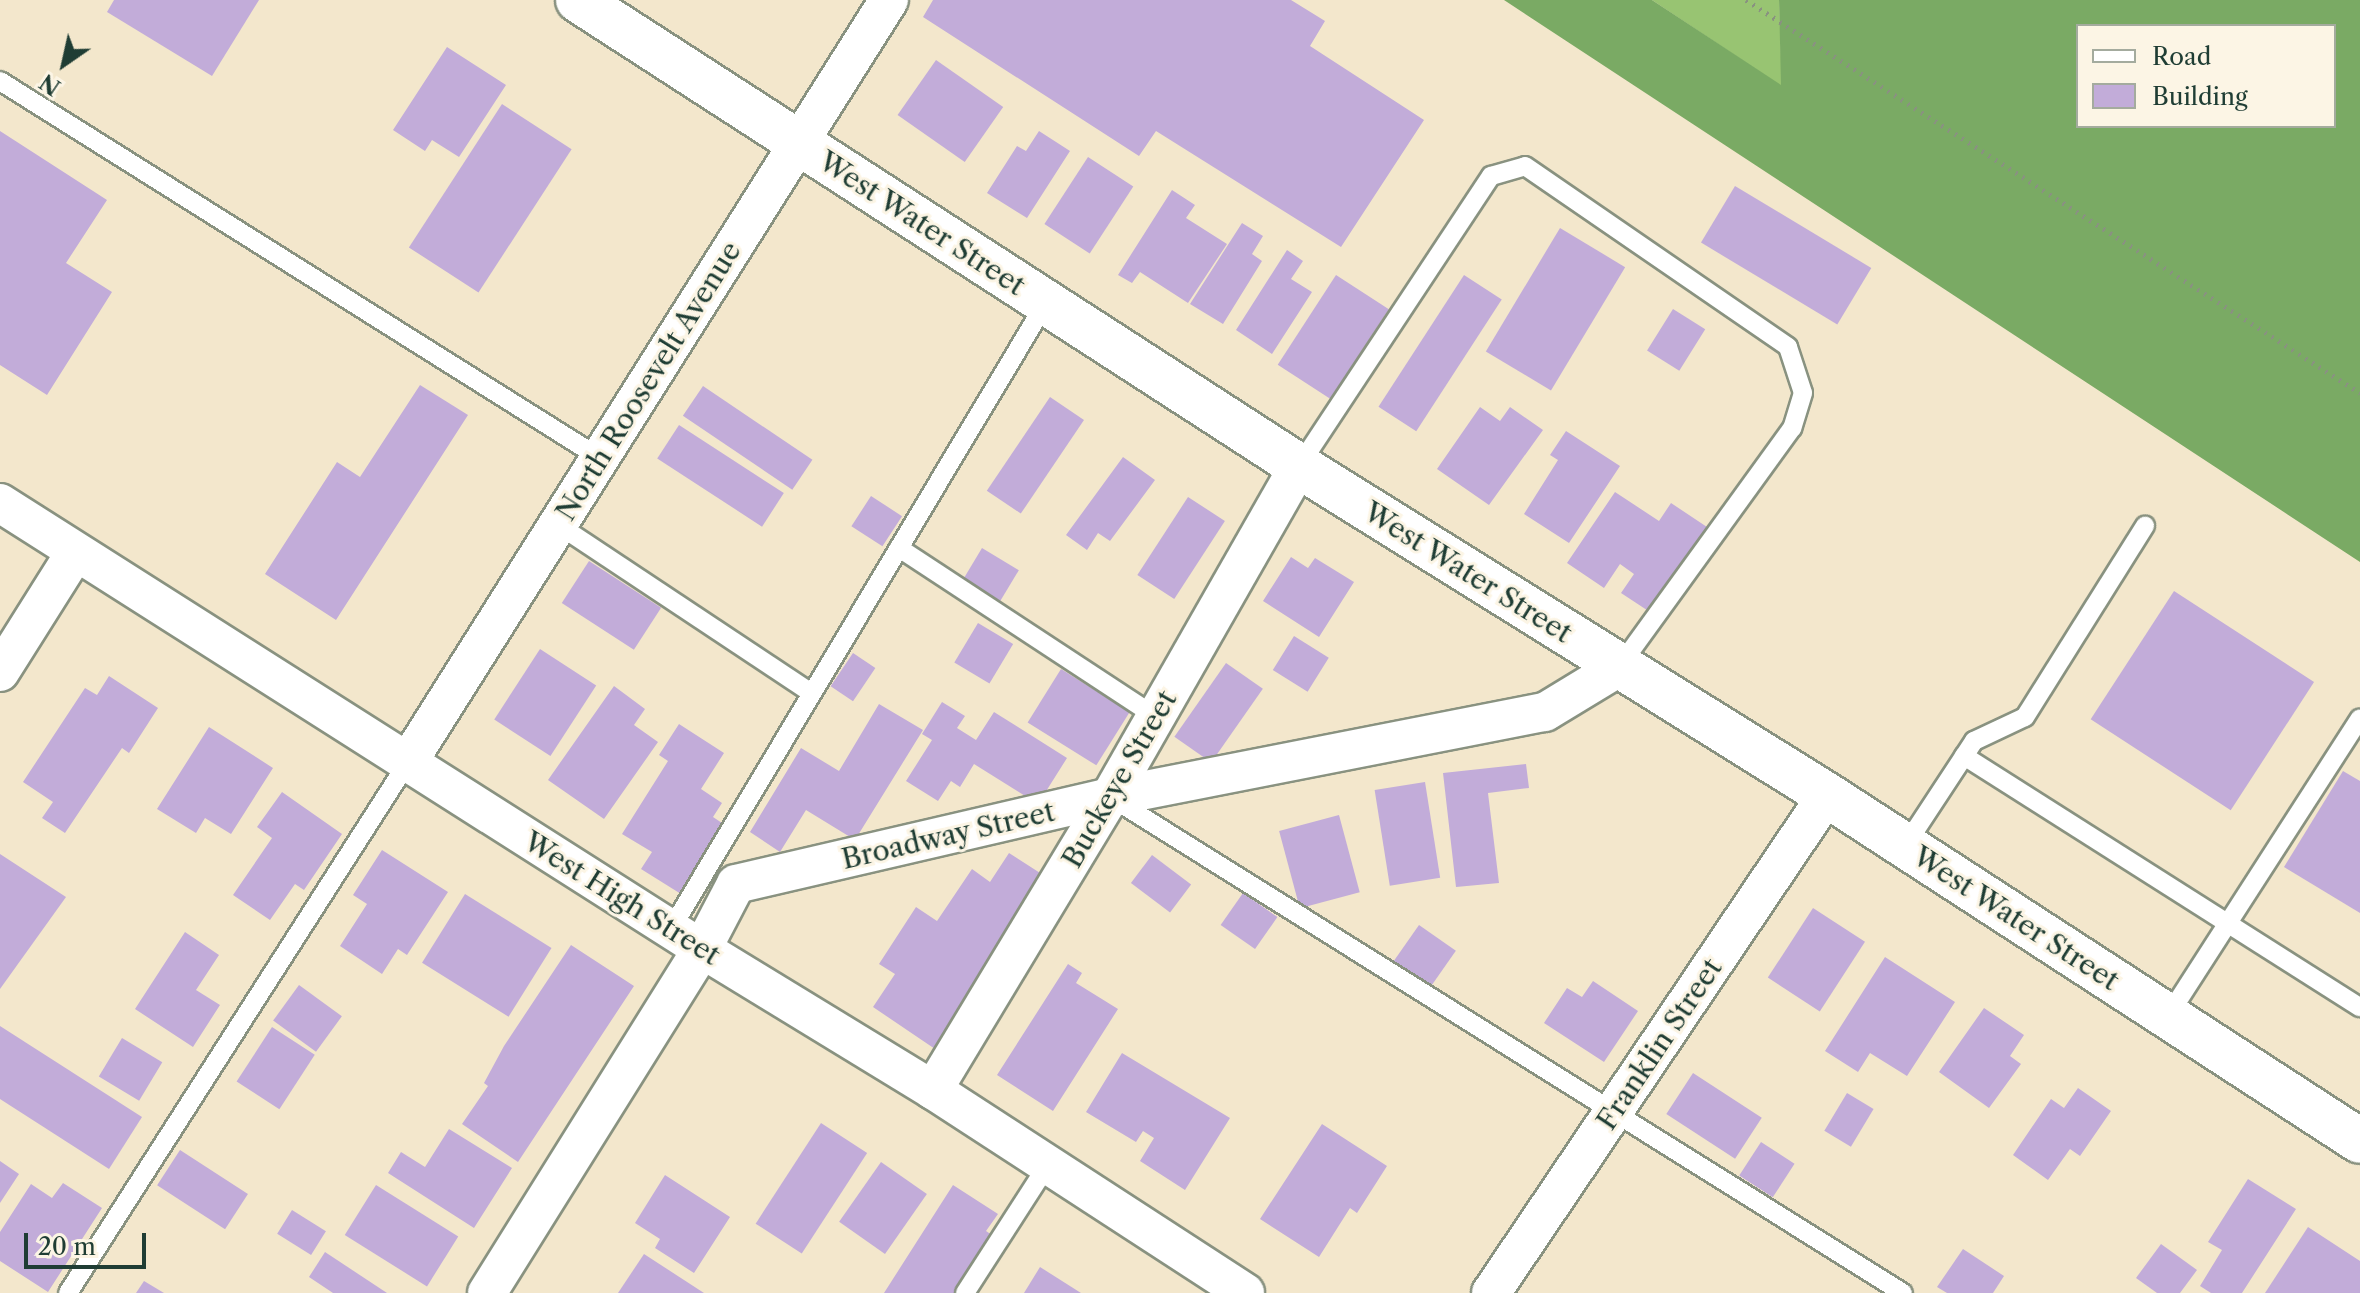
<!DOCTYPE html>
<style>
body{margin:0}
#map{position:relative;width:2360px;height:1293px;overflow:hidden;background:#f3e7cc;font-family:"Libre Caslon Text",serif}
div>[style]{position:absolute}
[style*='--x']{left:calc(var(--x)*1px);top:calc(var(--y)*1px);width:calc(var(--w)*1px);rotate:calc(var(--a)*1deg)}
.green>*{inset:0;background:#98c472}
.forest>*{inset:0;background:#7aaa64}
.building>*{inset:0;background:#c2acd9;transform-origin:0 0}
.path>*{height:5px;margin-top:-2.5px;transform-origin:0;background:repeating-linear-gradient(90deg,#899280 0 2px,transparent 0 8px)}
.roads{filter:drop-shadow(2px 0 #899280) drop-shadow(-2px 0 #899280) drop-shadow(0 2px #899280) drop-shadow(0 -2px #899280)}
.service>*{height:18px;margin:-9px;padding:0 9px;transform-origin:9px;border-radius:9px;background:#fff}
.minor>*{height:38px;margin:-19px;padding:0 19px;transform-origin:19px;border-radius:19px;background:#fff}
.primary>*{height:44px;margin:-22px;padding:0 22px;transform-origin:22px;border-radius:22px;background:#fff}
span{translate:-50% -50%;white-space:nowrap;text-align:center;line-height:1.15;-webkit-text-stroke:6px #fcf5e5;paint-order:stroke}
.street-label{font-size:28px;color:#1f3d34}
.legend{position:absolute;left:2076px;top:24px;width:260px;height:104px;box-sizing:border-box;background:#fcf5e5;border:2px solid #a4ab9e;margin:0;padding:10px 14px;list-style:none;font-size:24px;color:#1f3d34}
.legend li{display:flex;align-items:center;gap:16px;height:40px}
.legend b{width:40px;border:2px solid #a4ab9e}
.north{position:absolute;left:24px;top:24px;width:80px;height:80px;-webkit-text-stroke:6px #fcf5e5;paint-order:stroke;rotate:214deg;font-size:22px;font-weight:700;line-height:32px;text-align:center;color:#1f3d34}
.north::after{content:'';display:block;margin:auto;width:28px;height:36px;background:#1f3d34;clip-path:polygon(50% 0,100% 100%,50% 72%,0 100%)}
.scale{position:absolute;left:24px;top:1233px;width:122px;height:36px;box-sizing:border-box;border:4px solid #1f3d34;border-top:0;padding-left:10px;font-size:24px;line-height:28px;white-space:nowrap;color:#1f3d34;-webkit-text-stroke:6px #fcf5e5;paint-order:stroke}
</style>
<div id="map">
<div class="green">
<div style="clip-path:polygon(1652px 0,1779px 0,1782px 86px,1781px 86px)"></div>
</div>
<div class="forest">
<div style="clip-path:polygon(evenodd,1504px 0,1652px 0,1781px 85px,1779px 0,2360px 0,2360px 562px,1504px 0,2078px 26px,2334px 26px,2334px 126px,2078px 126px,2078px 26px)"></div>
</div>
<div class="building">
<div style="clip-path:polygon(114px 0,259px 0,212px 76px,107px 12px)"></div>
<div style="clip-path:polygon(933px 0,1291px 0,1325px 21px,1310px 46px,1424px 120px,1341px 247px,1156px 131px,1139px 156px,923px 17px)"></div>
<div style="clip-path:polygon(447px 47px,506px 85px,459px 157px,432px 140px,425px 151px,393px 130px)"></div>
<div style="left:936px;top:60px;width:82px;height:67px;rotate:35deg"></div>
<div style="left:502px;top:104px;width:83px;height:171px;rotate:33deg"></div>
<div style="clip-path:polygon(0 131px,107px 200px,66px 263px,112px 292px,47px 395px,0 365px)"></div>
<div style="clip-path:polygon(1039px 131px,1070px 151px,1027px 218px,987px 193px,1017px 146px,1026px 151px)"></div>
<div style="left:1088px;top:157px;width:54px;height:80px;rotate:33deg"></div>
<div style="left:1735px;top:186px;width:159px;height:66px;rotate:31deg"></div>
<div style="clip-path:polygon(1172px 190px,1195px 205px,1186px 218px,1227px 244px,1188px 303px,1140px 272px,1132px 283px,1118px 275px)"></div>
<div style="clip-path:polygon(1242px 223px,1263px 236px,1252px 254px,1262px 261px,1223px 324px,1190px 304px)"></div>
<div style="left:1560px;top:228px;width:76px;height:144px;rotate:31deg"></div>
<div style="clip-path:polygon(1287px 250px,1303px 261px,1291px 279px,1312px 292px,1272px 354px,1236px 330px)"></div>
<div style="left:1336px;top:275px;width:63px;height:107px;rotate:33deg"></div>
<div style="left:1464px;top:275px;width:45px;height:157px;rotate:33deg"></div>
<div style="left:1673px;top:309px;width:38px;height:49px;rotate:32deg"></div>
<div style="clip-path:polygon(420px 385px,468px 415px,336px 620px,265px 574px,337px 462px,360px 477px)"></div>
<div style="left:703px;top:386px;width:132px;height:36px;rotate:34deg"></div>
<div style="left:1050px;top:397px;width:41px;height:113px;rotate:34deg"></div>
<div style="clip-path:polygon(1480px 407px,1500px 421px,1510px 407px,1543px 430px,1489px 505px,1437px 469px)"></div>
<div style="left:679px;top:425px;width:125px;height:40px;rotate:33deg"></div>
<div style="clip-path:polygon(1566px 431px,1620px 466px,1569px 543px,1524px 514px,1558px 460px,1550px 455px)"></div>
<div style="clip-path:polygon(1123px 457px,1155px 480px,1110px 541px,1098px 533px,1087px 550px,1066px 535px)"></div>
<div style="clip-path:polygon(1615px 492px,1659px 521px,1671px 503px,1713px 531px,1656px 616px,1621px 593px,1634px 574px,1620px 564px,1604px 588px,1567px 563px)"></div>
<div style="left:871px;top:496px;width:37px;height:36px;rotate:33deg"></div>
<div style="left:1188px;top:497px;width:44px;height:93px;rotate:33deg"></div>
<div style="left:982px;top:548px;width:43px;height:37px;rotate:31deg"></div>
<div style="clip-path:polygon(1291px 557px,1308px 568px,1315px 558px,1354px 582px,1319px 637px,1263px 601px)"></div>
<div style="left:589px;top:561px;width:86px;height:50px;rotate:33deg"></div>
<div style="left:2174px;top:591px;width:167px;height:153px;rotate:33deg"></div>
<div style="left:978px;top:623px;width:41px;height:46px;rotate:31deg"></div>
<div style="left:1294px;top:636px;width:41px;height:40px;rotate:32deg"></div>
<div style="left:540px;top:649px;width:67px;height:84px;rotate:33deg"></div>
<div style="left:853px;top:653px;width:27px;height:40px;rotate:34deg"></div>
<div style="left:1226px;top:663px;width:45px;height:90px;rotate:35deg"></div>
<div style="left:1061px;top:669px;width:81px;height:63px;rotate:32deg"></div>
<div style="clip-path:polygon(109px 676px,158px 708px,129px 753px,122px 748px,65px 833px,42px 818px,53px 802px,23px 782px,85px 688px,97px 695px)"></div>
<div style="clip-path:polygon(614px 686px,645px 709px,634px 725px,658px 742px,604px 819px,548px 780px)"></div>
<div style="clip-path:polygon(942px 702px,965px 716px,957px 728px,976px 740px,994px 712px,1067px 758px,1038px 804px,974px 764px,960px 787px,951px 781px,938px 801px,906px 781px,932px 740px,922px 734px)"></div>
<div style="clip-path:polygon(879px 704px,923px 730px,855px 840px,806px 810px,780px 852px,750px 832px,801px 748px,839px 771px)"></div>
<div style="clip-path:polygon(679px 724px,724px 753px,701px 789px,722px 803px,713px 817px,725px 825px,681px 894px,641px 869px,652px 852px,622px 834px,668px 761px,659px 755px)"></div>
<div style="clip-path:polygon(209px 727px,273px 768px,231px 834px,205px 818px,196px 833px,157px 809px)"></div>
<div style="clip-path:polygon(1526px 764px,1529px 788px,1488px 793px,1499px 883px,1456px 887px,1443px 773px)"></div>
<div style="clip-path:polygon(2343px 771px,2360px 781px,2360px 913px,2284px 867px)"></div>
<div style="left:1425px;top:782px;width:97px;height:51px;rotate:81deg"></div>
<div style="clip-path:polygon(282px 792px,342px 834px,304px 890px,295px 884px,270px 920px,233px 895px,272px 838px,257px 827px)"></div>
<div style="left:1339px;top:815px;width:80px;height:62px;rotate:75deg"></div>
<div style="clip-path:polygon(382px 850px,448px 892px,407px 955px,398px 949px,382px 974px,340px 946px,367px 904px,353px 895px)"></div>
<div style="clip-path:polygon(1009px 853px,1051px 880px,938px 1051px,873px 1007px,895px 974px,879px 964px,916px 907px,937px 921px,972px 869px,990px 882px)"></div>
<div style="clip-path:polygon(0 854px,66px 897px,0 989px)"></div>
<div style="left:1152px;top:855px;width:49px;height:35px;rotate:37deg"></div>
<div style="left:1243px;top:893px;width:42px;height:39px;rotate:35deg"></div>
<div style="left:465px;top:894px;width:102px;height:81px;rotate:32deg"></div>
<div style="left:1813px;top:908px;width:62px;height:83px;rotate:33deg"></div>
<div style="left:1419px;top:925px;width:45px;height:47px;rotate:35deg"></div>
<div style="clip-path:polygon(185px 932px,219px 955px,196px 990px,220px 1005px,193px 1047px,135px 1009px)"></div>
<div style="clip-path:polygon(571px 945px,634px 986px,518px 1162px,462px 1124px,488px 1086px,484px 1083px,504px 1046px)"></div>
<div style="clip-path:polygon(1885px 957px,1955px 1002px,1907px 1076px,1870px 1053px,1858px 1072px,1825px 1051px)"></div>
<div style="clip-path:polygon(1068px 964px,1082px 973px,1076px 983px,1118px 1009px,1053px 1111px,997px 1075px)"></div>
<div style="clip-path:polygon(1593px 981px,1638px 1011px,1604px 1062px,1544px 1023px,1567px 988px,1582px 997px)"></div>
<div style="left:299px;top:985px;width:53px;height:44px;rotate:36deg"></div>
<div style="clip-path:polygon(1984px 1008px,2024px 1035px,2010px 1056px,2021px 1064px,1989px 1108px,1939px 1072px)"></div>
<div style="clip-path:polygon(0 1026px,142px 1117px,109px 1169px,0 1099px)"></div>
<div style="left:272px;top:1027px;width:51px;height:65px;rotate:33deg"></div>
<div style="left:122px;top:1038px;width:47px;height:45px;rotate:31deg"></div>
<div style="clip-path:polygon(1122px 1053px,1230px 1118px,1185px 1190px,1140px 1161px,1154px 1138px,1143px 1131px,1136px 1142px,1086px 1112px)"></div>
<div style="left:1693px;top:1073px;width:82px;height:49px;rotate:33deg"></div>
<div style="clip-path:polygon(2078px 1088px,2111px 1111px,2080px 1156px,2070px 1149px,2048px 1180px,2013px 1155px,2051px 1099px,2064px 1108px)"></div>
<div style="left:1847px;top:1093px;width:31px;height:44px;rotate:31deg"></div>
<div style="left:821px;top:1123px;width:55px;height:120px;rotate:33deg"></div>
<div style="clip-path:polygon(1322px 1124px,1387px 1166px,1357px 1213px,1350px 1208px,1319px 1257px,1260px 1219px)"></div>
<div style="clip-path:polygon(449px 1129px,512px 1168px,474px 1228px,388px 1173px,401px 1152px,425px 1167px)"></div>
<div style="left:1761px;top:1142px;width:40px;height:40px;rotate:33deg"></div>
<div style="left:180px;top:1150px;width:81px;height:42px;rotate:33deg"></div>
<div style="clip-path:polygon(0 1161px,19px 1174px,0 1203px)"></div>
<div style="left:881px;top:1162px;width:56px;height:73px;rotate:35deg"></div>
<div style="clip-path:polygon(665px 1175px,730px 1217px,694px 1273px,655px 1248px,660px 1239px,635px 1223px)"></div>
<div style="clip-path:polygon(2248px 1179px,2296px 1209px,2242px 1293px,2211px 1293px,2200px 1286px,2222px 1250px,2208px 1242px)"></div>
<div style="clip-path:polygon(63px 1183px,102px 1208px,48px 1292px,0 1261px,0 1232px,31px 1184px,52px 1198px)"></div>
<div style="left:376px;top:1185px;width:97px;height:59px;rotate:32deg"></div>
<div style="clip-path:polygon(953px 1185px,998px 1214px,986px 1231px,1007px 1245px,976px 1293px,884px 1293px)"></div>
<div style="left:292px;top:1210px;width:40px;height:28px;rotate:32deg"></div>
<div style="clip-path:polygon(2308px 1227px,2360px 1261px,2360px 1293px,2265px 1293px)"></div>
<div style="clip-path:polygon(2161px 1244px,2197px 1270px,2180px 1293px,2157px 1293px,2136px 1278px)"></div>
<div style="clip-path:polygon(1963px 1249px,2004px 1276px,1993px 1293px,1947px 1293px,1937px 1287px)"></div>
<div style="clip-path:polygon(325px 1252px,387px 1293px,333px 1293px,309px 1277px)"></div>
<div style="clip-path:polygon(644px 1254px,704px 1293px,618px 1293px)"></div>
<div style="clip-path:polygon(1040px 1267px,1081px 1293px,1024px 1293px)"></div>
<div style="clip-path:polygon(144px 1281px,164px 1293px,136px 1293px)"></div>
</div>
<div class="path">
<div style="--x:1746;--y:0;--w:729;--a:32.62"></div>
</div>
<div class="roads">
<div class="service">
<div style="--x:0;--y:81;--w:709;--a:32.14"></div>
<div style="--x:1299;--y:466;--w:348;--a:-56.5"></div>
<div style="--x:1491;--y:176;--w:35;--a:-16"></div>
<div style="--x:1525;--y:166;--w:319;--a:34.5"></div>
<div style="--x:1788;--y:347;--w:48;--a:71.9"></div>
<div style="--x:1803;--y:393;--w:37;--a:107"></div>
<div style="--x:1792;--y:428;--w:294;--a:125.9"></div>
<div style="--x:557;--y:524;--w:305;--a:33.6"></div>
<div style="--x:899;--y:548;--w:308;--a:33.3"></div>
<div style="--x:1964;--y:756;--w:469;--a:32.4"></div>
<div style="--x:1112;--y:798;--w:933;--a:32.04"></div>
<div style="--x:1905;--y:846;--w:126;--a:-56.7"></div>
<div style="--x:1974;--y:741;--w:56;--a:-25.2"></div>
<div style="--x:2025;--y:717;--w:226;--a:-57.9"></div>
<div style="--x:671;--y:929;--w:728;--a:-59.1"></div>
<div style="--x:2168;--y:1016;--w:354;--a:-57.2"></div>
<div style="--x:68;--y:1293;--w:631;--a:-57.37"></div>
<div style="--x:965;--y:1293;--w:153;--a:-57.2"></div>
</div>
<div class="minor">
<div style="--x:0;--y:503;--w:832;--a:32.43"></div>
<div style="--x:702;--y:949;--w:271;--a:31.4"></div>
<div style="--x:933;--y:1090;--w:372;--a:33"></div>
<div style="--x:0;--y:672;--w:141;--a:-57.8"></div>
<div style="--x:408;--y:762;--w:901;--a:-57.74"></div>
<div style="--x:933;--y:1090;--w:342;--a:-58.9"></div>
<div style="--x:1110;--y:797;--w:381;--a:-60.3"></div>
<div style="--x:487;--y:1293;--w:406;--a:-58"></div>
<div style="--x:702;--y:949;--w:73;--a:-62.4"></div>
<div style="--x:736;--y:884;--w:384;--a:-13.1"></div>
<div style="--x:1110;--y:797;--w:443;--a:-11.1"></div>
<div style="--x:1545;--y:712;--w:87;--a:-31.3"></div>
<div style="--x:1491;--y:1293;--w:601;--a:-55.99"></div>
</div>
<div class="primary">
<div style="--x:578;--y:0;--w:858;--a:32.88"></div>
<div style="--x:1299;--y:466;--w:622;--a:31.93"></div>
<div style="--x:1827;--y:795;--w:635;--a:32.99"></div>
</div>
</div>
<div class="street-label">
<span style="left:922px;top:223px;rotate:33deg">West Water Street</span>
<span style="left:648px;top:381px;rotate:-58deg">North Roosevelt Avenue</span>
<span style="left:1468px;top:572px;rotate:32deg">West Water Street</span>
<span style="left:1119px;top:779px;rotate:-60deg">Buckeye Street</span>
<span style="left:948px;top:835px;rotate:-13deg">Broadway Street</span>
<span style="left:622px;top:898px;rotate:32deg">West High Street</span>
<span style="left:2016px;top:918px;rotate:33deg">West Water Street</span>
<span style="left:1659px;top:1044px;rotate:-56deg">Franklin Street</span>
</div>
<ul class="legend">
<li><b style="height:10px;background:#fff"></b>Road</li>
<li><b style="height:22px;background:#c2acd9"></b>Building</li>
</ul>
<div class="north">N</div>
<div class="scale">20 m</div>
</div>
